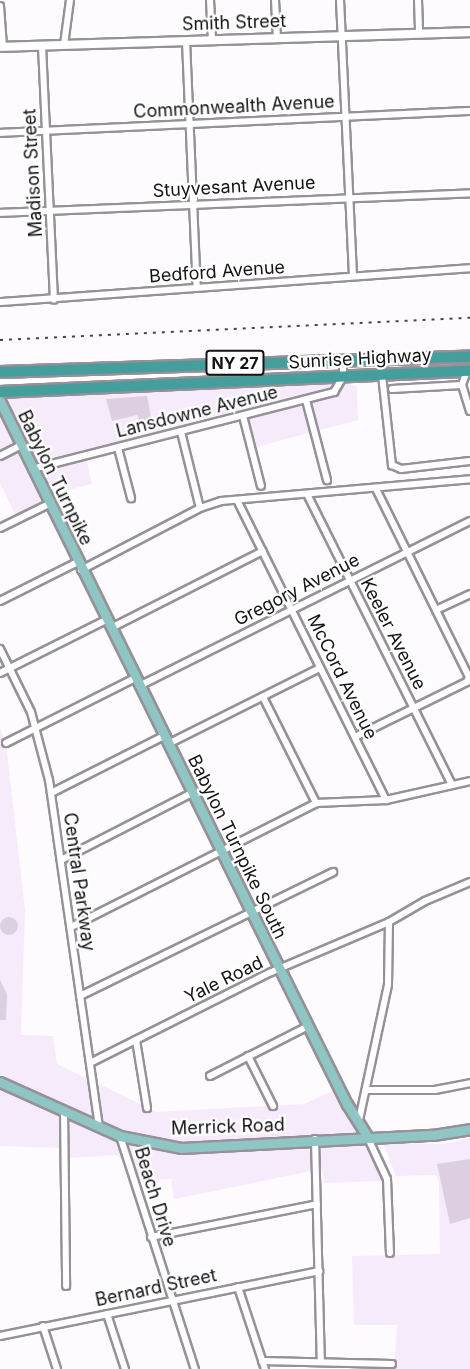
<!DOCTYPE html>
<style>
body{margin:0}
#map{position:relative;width:470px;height:1369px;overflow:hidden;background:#fdfbfe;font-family:Inter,sans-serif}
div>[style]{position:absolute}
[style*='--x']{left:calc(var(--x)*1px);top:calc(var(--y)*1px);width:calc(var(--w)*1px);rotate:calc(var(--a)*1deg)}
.built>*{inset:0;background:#f6ebfa}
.green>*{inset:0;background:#dccfe1}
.round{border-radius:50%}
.roads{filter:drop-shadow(2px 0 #969198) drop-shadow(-2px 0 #969198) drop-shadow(0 2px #969198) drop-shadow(0 -2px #969198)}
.street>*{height:6px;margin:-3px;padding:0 3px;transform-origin:3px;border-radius:3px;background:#fff}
.secondary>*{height:8px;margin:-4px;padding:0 4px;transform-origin:4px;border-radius:4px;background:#fff}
.primary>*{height:9px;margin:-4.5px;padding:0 4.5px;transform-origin:4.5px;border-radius:4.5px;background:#8fc5c3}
.highway>*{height:10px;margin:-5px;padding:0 5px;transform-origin:5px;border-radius:5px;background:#449e9b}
.rail>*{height:1.5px;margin-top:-0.75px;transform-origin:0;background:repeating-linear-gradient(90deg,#444245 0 3px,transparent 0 9px)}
span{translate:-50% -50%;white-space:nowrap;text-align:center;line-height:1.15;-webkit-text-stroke:4.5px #fff;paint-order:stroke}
.shield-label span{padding:2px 4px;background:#fff;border:2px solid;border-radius:4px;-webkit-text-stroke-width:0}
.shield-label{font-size:16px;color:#141215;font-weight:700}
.street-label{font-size:18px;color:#141215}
</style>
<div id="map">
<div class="built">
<div style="clip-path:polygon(334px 379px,357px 387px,358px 420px,252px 448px,244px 417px,86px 457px,92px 484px,64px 491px,64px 495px,16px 516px,0 483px,0 393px)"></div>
<div style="clip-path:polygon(0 729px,6px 743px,25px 910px,21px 1035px,53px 1036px,57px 1064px,157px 1112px,304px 1104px,343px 1086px,369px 1128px,367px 1145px,382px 1181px,324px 1183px,322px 1169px,174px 1199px,171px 1179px,143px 1181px,117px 1155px,70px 1158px,59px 1148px,0 1146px)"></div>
<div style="clip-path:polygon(470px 1138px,470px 1369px,394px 1369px,397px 1325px,354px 1325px,352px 1256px,440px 1254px,439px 1183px,436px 1175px,396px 1176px,383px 1143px,443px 1144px)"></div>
</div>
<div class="green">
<div style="clip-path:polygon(147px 396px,152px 422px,141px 424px,137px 415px,112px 421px,106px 399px)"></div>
<div class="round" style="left:0;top:917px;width:18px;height:18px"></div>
<div style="clip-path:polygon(0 980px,7px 994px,6px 1020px,0 1020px)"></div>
<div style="clip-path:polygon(470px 1159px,470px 1218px,450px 1224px,437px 1164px)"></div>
</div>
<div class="roads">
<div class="street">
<div style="--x:210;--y:0;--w:40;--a:87.1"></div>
<div style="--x:275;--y:0;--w:38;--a:87"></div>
<div style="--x:340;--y:0;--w:276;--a:87.3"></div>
<div style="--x:418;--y:0;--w:33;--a:88"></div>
<div style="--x:0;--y:6;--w:41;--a:85.8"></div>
<div style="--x:186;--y:41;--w:247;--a:87.5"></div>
<div style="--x:64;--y:45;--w:45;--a:-82.4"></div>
<div style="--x:42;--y:46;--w:254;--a:87.3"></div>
<div style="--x:0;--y:133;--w:471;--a:-2.7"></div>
<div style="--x:0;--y:213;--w:470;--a:-2.4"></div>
<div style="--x:0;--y:302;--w:471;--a:-4.1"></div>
<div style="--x:467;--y:371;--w:15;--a:110"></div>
<div style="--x:462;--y:385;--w:27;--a:73"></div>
<div style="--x:382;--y:375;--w:91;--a:83.7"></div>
<div style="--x:392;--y:465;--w:10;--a:24"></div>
<div style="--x:401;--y:469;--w:69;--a:-6.6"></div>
<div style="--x:392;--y:389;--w:70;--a:-3.3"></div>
<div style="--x:306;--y:400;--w:83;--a:75.3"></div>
<div style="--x:243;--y:416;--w:72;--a:75.6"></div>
<div style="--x:181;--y:432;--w:78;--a:76"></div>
<div style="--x:118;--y:448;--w:52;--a:75.4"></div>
<div style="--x:0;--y:456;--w:22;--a:-27"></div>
<div style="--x:32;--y:469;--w:312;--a:-14.3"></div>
<div style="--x:334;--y:392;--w:17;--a:-59"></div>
<div style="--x:343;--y:377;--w:18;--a:-90"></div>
<div style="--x:308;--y:496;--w:323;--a:63.5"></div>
<div style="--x:238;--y:502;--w:333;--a:63.6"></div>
<div style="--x:0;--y:528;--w:55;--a:-26.1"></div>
<div style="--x:81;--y:570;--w:134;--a:-27.5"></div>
<div style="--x:200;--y:508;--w:22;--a:-18"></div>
<div style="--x:221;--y:501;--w:250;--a:-5"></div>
<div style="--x:0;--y:601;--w:87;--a:-26.6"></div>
<div style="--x:436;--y:610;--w:38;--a:-25"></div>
<div style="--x:111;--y:628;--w:170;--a:-26.9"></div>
<div style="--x:0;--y:649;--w:70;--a:63.8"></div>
<div style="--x:31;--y:712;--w:70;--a:75.2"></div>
<div style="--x:49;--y:780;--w:351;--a:81.8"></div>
<div style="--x:0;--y:673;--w:119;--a:-26.6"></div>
<div style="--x:139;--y:686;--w:370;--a:-26.5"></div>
<div style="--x:263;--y:697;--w:119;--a:63.4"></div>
<div style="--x:355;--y:737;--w:125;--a:-26.2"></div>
<div style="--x:467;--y:682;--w:5;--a:-68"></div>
<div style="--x:469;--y:677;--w:210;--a:-116.3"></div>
<div style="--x:6;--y:743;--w:144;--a:-26.7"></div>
<div style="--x:168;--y:744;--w:170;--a:-26.6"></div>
<div style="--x:51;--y:793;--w:127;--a:-26.8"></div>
<div style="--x:61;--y:860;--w:147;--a:-27.1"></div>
<div style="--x:71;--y:927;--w:275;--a:-26.8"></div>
<div style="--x:316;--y:803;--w:70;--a:-2.5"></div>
<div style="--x:386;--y:800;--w:86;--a:-12.7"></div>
<div style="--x:80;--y:996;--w:282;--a:-26.1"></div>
<div style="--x:136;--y:1040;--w:69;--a:80.8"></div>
<div style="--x:248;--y:1056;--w:56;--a:63.4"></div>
<div style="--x:90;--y:1063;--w:200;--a:-26.7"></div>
<div style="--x:269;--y:973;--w:130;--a:-23"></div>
<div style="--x:389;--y:922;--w:42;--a:-30.3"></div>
<div style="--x:425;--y:901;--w:49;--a:-22.9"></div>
<div style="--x:210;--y:1076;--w:110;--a:-27"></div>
<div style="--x:366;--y:1090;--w:69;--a:0"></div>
<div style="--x:435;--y:1090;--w:36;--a:-11"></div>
<div style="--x:64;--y:1110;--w:176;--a:89.3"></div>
<div style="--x:359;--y:1120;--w:138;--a:-77.9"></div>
<div style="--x:388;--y:985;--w:63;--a:-89.1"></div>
<div style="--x:120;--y:1136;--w:245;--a:72.2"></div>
<div style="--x:367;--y:1136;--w:47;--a:65.1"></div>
<div style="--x:387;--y:1179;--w:74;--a:87.7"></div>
<div style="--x:315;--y:1139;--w:223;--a:88.5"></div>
<div style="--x:151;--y:1237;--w:169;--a:-11.2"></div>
<div style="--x:238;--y:1287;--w:86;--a:71.8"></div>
<div style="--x:107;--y:1314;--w:58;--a:71.9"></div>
<div style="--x:43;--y:1326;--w:45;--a:72"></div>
<div style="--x:0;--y:1336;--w:326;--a:-11.5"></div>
<div style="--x:262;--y:1361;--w:130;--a:1.3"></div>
</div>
<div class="secondary">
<div style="--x:0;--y:47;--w:470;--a:-1.8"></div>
</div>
<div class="primary">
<div style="--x:0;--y:401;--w:568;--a:63.8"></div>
<div style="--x:251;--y:911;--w:216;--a:63.6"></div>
<div style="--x:347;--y:1104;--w:38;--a:58"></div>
<div style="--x:0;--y:1082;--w:132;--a:24.2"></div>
<div style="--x:120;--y:1136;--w:62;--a:11.1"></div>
<div style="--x:181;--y:1148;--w:252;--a:-3"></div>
<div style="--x:433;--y:1135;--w:37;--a:-9"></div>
</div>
<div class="highway">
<div style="--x:0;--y:372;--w:470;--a:-1.9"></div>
<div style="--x:0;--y:392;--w:470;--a:-2.6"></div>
</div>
</div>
<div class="rail">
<div style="--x:0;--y:340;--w:471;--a:-2.7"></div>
</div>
<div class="shield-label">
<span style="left:235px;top:363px">NY 27</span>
</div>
<div class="street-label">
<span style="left:234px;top:23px;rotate:-2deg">Smith Street</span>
<span style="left:234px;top:107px;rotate:-3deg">Commonwealth Avenue</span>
<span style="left:33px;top:173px;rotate:-93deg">Madison Street</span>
<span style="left:234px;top:187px;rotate:-3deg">Stuyvesant Avenue</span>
<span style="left:217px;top:272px;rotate:-4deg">Bedford Avenue</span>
<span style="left:360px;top:359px;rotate:-3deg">Sunrise Highway</span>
<span style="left:197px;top:412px;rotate:-14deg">Lansdowne Avenue</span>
<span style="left:55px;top:478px;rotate:64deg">Babylon Turnpike</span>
<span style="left:297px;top:590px;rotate:-27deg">Gregory Avenue</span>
<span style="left:393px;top:634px;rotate:63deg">Keeler Avenue</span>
<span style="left:342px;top:677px;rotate:64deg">McCord Avenue</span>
<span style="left:237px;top:847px;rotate:64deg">Babylon Turnpike South</span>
<span style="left:79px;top:882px;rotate:82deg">Central Parkway</span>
<span style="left:224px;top:980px;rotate:-26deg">Yale Road</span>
<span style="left:228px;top:1127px;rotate:-2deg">Merrick Road</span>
<span style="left:155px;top:1197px;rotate:73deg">Beach Drive</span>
<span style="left:156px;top:1288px;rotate:-12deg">Bernard Street</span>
</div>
</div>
